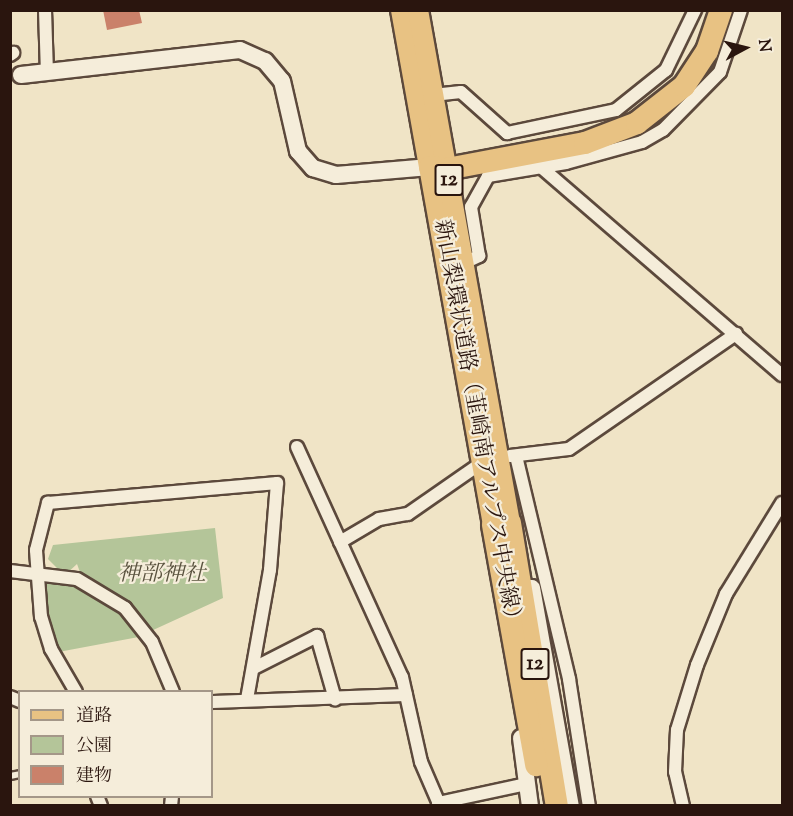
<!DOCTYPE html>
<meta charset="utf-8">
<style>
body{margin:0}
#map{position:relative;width:793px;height:816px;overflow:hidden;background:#f0e4c6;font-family:"Sorts Mill Goudy","Noto Serif JP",serif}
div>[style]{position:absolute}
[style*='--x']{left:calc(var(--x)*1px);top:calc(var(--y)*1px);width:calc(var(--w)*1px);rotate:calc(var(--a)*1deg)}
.green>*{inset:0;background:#b4c599}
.building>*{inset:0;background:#ca816a}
.roads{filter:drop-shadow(2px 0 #5c493c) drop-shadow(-2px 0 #5c493c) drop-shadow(0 2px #5c493c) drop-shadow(0 -2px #5c493c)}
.lane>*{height:6px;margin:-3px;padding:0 3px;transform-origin:3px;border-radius:3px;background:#f5edda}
.street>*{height:12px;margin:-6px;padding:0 6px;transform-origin:6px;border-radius:6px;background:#f5edda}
.secondary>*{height:16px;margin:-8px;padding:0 8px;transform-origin:8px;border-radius:8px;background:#f5edda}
.primary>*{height:20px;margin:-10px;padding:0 10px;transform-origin:10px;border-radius:10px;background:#e8c283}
.highway>*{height:22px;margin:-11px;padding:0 11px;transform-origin:11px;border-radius:11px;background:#e8c283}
span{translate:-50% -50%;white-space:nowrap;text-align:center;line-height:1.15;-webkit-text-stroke:4.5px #f5edda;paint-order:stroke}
.shield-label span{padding:2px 4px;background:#f5edda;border:2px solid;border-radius:4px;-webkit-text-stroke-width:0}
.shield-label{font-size:21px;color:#2a150e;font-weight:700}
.street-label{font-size:22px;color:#2a150e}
.park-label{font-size:22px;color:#5a533f;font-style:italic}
.frame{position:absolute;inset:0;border:12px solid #2a150e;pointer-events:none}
.legend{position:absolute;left:18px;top:690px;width:195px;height:108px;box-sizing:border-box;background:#f5edda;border:2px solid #a49788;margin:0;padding:8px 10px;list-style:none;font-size:18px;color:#2a150e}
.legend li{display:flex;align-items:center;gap:12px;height:30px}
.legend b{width:30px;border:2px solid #a49788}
.north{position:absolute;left:715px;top:18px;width:60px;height:60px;-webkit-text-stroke:4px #f5edda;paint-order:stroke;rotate:83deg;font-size:16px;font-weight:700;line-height:24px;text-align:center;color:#2a150e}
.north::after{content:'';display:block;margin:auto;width:21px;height:27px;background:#2a150e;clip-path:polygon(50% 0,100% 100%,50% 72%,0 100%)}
</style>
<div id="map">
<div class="green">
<div style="clip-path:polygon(215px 528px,223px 598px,151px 631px,95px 581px,81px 575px,77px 564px,65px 575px,125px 608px,144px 636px,53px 653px,35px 571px,63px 574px,48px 559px,53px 545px)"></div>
</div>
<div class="building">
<div style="clip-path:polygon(103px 10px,139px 10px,142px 23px,107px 30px)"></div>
</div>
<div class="roads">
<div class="lane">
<div style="--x:10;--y:776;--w:10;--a:-11"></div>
</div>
<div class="street">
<div style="--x:45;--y:10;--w:62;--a:88.2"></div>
<div style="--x:10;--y:55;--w:4;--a:-34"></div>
<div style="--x:433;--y:95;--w:28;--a:-6"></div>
<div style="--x:461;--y:92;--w:62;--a:41.7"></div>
<div style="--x:507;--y:133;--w:111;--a:-11.9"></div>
<div style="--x:616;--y:110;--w:64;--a:-38.7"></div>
<div style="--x:666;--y:70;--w:67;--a:-64.2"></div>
<div style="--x:542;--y:168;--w:317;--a:40.8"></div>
<div style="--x:464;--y:263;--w:17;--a:-25"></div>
<div style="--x:479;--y:256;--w:50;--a:-99.3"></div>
<div style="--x:471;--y:207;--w:35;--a:-61"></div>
<div style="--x:488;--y:176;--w:79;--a:-9.5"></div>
<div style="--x:566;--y:163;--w:79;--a:-15.4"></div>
<div style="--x:642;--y:142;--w:24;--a:-30"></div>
<div style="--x:663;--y:130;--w:81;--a:-45.5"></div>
<div style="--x:720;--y:72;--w:65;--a:-71.3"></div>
<div style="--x:297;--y:447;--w:253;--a:65.5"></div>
<div style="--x:402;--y:677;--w:87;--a:77.4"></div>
<div style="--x:421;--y:762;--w:48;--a:66.6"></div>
<div style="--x:510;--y:456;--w:59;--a:-6.8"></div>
<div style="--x:569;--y:449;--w:203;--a:-34.6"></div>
<div style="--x:516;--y:456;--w:229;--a:76.6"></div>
<div style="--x:569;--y:679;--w:129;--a:81.1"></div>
<div style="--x:340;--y:542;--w:45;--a:-30.5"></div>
<div style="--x:379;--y:519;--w:29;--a:-10"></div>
<div style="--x:408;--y:514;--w:84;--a:-34.8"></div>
<div style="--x:10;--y:571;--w:67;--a:6.8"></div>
<div style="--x:77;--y:579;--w:56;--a:31.1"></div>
<div style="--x:125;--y:608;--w:43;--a:51.5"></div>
<div style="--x:152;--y:642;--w:54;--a:67.2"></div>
<div style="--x:254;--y:668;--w:71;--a:-26.9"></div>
<div style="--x:317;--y:636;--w:66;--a:74.1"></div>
<div style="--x:76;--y:692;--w:50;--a:-120.2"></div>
<div style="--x:51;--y:649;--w:34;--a:-107"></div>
<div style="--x:41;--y:617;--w:67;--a:-94.3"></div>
<div style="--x:36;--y:550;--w:49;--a:-75.7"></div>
<div style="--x:48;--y:503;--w:230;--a:-5"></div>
<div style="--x:277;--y:483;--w:87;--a:94.6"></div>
<div style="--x:270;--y:570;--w:131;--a:100.1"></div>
<div style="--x:10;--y:697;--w:11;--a:22"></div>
<div style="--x:212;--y:702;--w:194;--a:-2.1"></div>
<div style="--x:97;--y:796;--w:11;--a:68"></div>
<div style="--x:438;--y:803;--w:91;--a:-12.1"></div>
<div style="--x:171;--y:806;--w:10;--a:-84"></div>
<div style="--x:683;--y:806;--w:35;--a:-103"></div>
<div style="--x:675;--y:772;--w:42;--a:-87.3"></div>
<div style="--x:677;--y:730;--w:68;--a:-72.9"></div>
<div style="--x:697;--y:665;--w:77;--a:-67.8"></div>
<div style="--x:726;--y:594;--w:107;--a:-58.4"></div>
</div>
<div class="secondary">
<div style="--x:21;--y:75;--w:220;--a:-6.5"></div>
<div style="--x:240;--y:50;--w:27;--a:24"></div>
<div style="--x:265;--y:61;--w:26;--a:50"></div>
<div style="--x:282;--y:81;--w:72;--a:77.1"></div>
<div style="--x:298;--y:151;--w:23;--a:49"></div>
<div style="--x:313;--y:168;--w:24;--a:17"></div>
<div style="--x:336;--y:175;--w:94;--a:-4.9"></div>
<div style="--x:532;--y:588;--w:221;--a:79.9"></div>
<div style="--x:521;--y:738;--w:69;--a:82.5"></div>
</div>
<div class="primary">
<div style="--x:401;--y:10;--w:523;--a:79.87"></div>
<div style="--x:418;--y:10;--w:521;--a:79.83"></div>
</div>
<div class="highway">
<div style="--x:430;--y:167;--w:17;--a:7"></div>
<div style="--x:447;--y:169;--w:140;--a:-10.7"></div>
<div style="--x:585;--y:143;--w:56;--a:-21"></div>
<div style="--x:637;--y:123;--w:60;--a:-38.2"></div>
<div style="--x:684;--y:86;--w:42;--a:-56.7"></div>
<div style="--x:707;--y:51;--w:43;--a:-71.1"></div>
<div style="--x:510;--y:523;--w:287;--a:80.6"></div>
<div style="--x:493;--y:525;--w:244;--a:79.8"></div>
</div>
</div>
<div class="shield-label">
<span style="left:449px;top:180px">12</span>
<span style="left:535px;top:664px">12</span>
</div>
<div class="street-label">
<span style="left:476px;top:425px;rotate:80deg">新山梨環状道路（韮崎南アルプス中央線）</span>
</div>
<div class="park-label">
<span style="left:162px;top:576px">神部神社</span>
</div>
<div class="frame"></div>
<ul class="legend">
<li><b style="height:8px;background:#e8c283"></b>道路</li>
<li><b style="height:16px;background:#b4c599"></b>公園</li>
<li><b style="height:16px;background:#ca816a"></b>建物</li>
</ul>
<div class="north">N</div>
</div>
